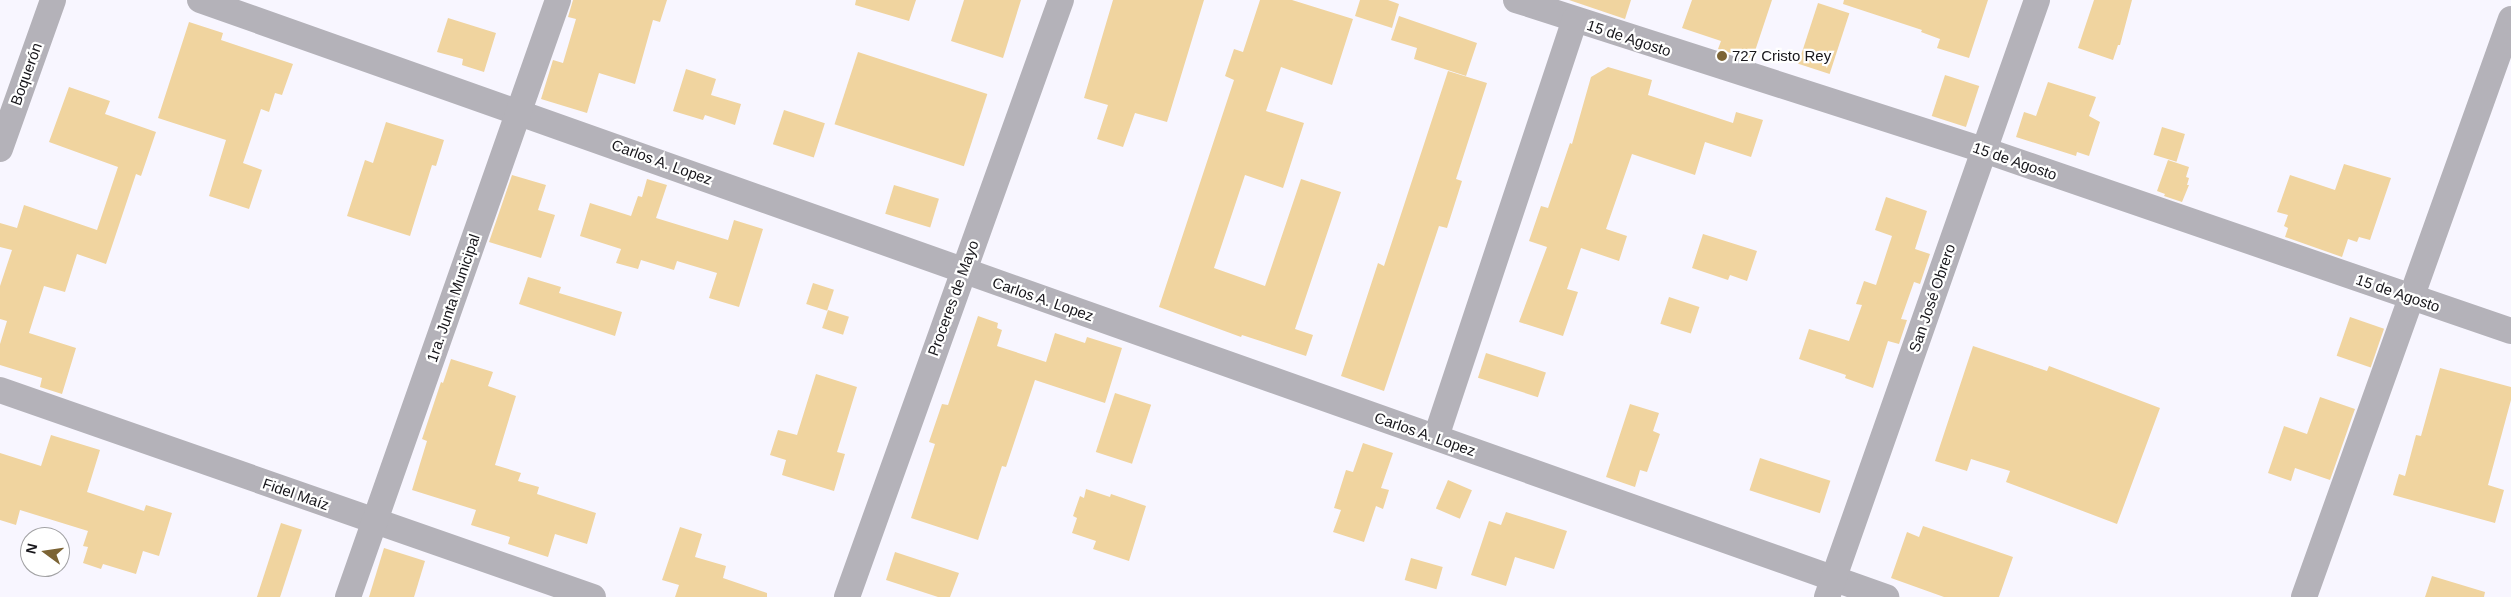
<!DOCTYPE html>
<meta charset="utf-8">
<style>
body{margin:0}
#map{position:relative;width:2511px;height:597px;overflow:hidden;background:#f8f6ff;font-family:Helvetica,sans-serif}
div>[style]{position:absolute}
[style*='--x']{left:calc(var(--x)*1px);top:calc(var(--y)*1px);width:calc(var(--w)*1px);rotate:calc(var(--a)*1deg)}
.building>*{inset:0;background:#f0d49f;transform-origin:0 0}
.minor>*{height:26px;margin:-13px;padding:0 13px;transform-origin:13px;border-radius:13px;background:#b4b2b9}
.dots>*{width:14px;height:14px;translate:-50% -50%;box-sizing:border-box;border:2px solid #fff;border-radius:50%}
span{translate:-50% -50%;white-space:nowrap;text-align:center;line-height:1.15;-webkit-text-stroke:4.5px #fff;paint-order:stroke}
.street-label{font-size:15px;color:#17161b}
.poi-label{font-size:15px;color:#17161b}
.left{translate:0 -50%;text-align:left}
.north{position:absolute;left:20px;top:527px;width:50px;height:50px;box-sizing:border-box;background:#fff;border:1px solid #a2a2a4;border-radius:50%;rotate:284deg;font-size:14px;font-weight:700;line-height:20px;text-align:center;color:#17161b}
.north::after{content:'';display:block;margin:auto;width:18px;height:22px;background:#7c6435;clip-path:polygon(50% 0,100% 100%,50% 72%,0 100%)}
</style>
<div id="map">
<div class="building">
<div style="clip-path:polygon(573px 0,667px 0,660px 22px,653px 20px,635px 84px,599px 73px,587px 113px,541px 99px,553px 60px,563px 63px,576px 19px,568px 17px)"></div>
<div style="clip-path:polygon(856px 0,916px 0,909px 21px,855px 5px)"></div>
<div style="clip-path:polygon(964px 0,1021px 0,1003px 58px,951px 41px)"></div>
<div style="clip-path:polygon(1113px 0,1204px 0,1167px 122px,1135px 113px,1123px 147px,1097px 139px,1108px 105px,1084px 98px)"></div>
<div style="clip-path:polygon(1260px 0,1292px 0,1353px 19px,1332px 85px,1281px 67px,1266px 111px,1304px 123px,1283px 188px,1245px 175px,1214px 268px,1265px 286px,1301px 179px,1341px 192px,1295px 329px,1313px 335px,1306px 356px,1242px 335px,1241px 337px,1159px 307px,1234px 80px,1225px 76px,1234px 49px,1243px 52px)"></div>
<div style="clip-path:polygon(1360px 0,1388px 0,1399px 4px,1392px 28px,1355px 16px)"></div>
<div style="clip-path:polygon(1569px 0,1631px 0,1625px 19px)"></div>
<div style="clip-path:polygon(1692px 0,1772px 0,1752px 60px,1718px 49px,1721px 41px,1682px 28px)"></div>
<div style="clip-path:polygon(1844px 0,1988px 0,1969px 58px,1937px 48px,1940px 39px,1921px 32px,1922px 30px,1843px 4px)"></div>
<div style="clip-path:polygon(2094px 0,2132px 0,2120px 45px,2118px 45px,2113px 60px,2078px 48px)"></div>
<div style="left:1818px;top:3px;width:33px;height:64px;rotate:18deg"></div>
<div style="clip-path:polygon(1399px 16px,1477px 43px,1466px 76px,1414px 59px,1417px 48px,1391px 40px)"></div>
<div style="clip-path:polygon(448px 18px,496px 33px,484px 72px,462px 65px,463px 59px,437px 52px)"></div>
<div style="clip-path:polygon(189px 22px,223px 33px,221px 40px,293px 64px,282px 95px,275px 93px,269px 112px,261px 109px,243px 163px,262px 170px,249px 209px,209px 196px,226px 140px,158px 118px)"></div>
<div style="left:858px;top:52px;width:136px;height:76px;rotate:18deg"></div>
<div style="clip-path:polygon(1608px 67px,1652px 80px,1648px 95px,1733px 123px,1736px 112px,1763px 120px,1751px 157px,1705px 142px,1695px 175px,1632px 154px,1606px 229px,1627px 236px,1619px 261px,1581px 248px,1567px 289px,1578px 292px,1563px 336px,1519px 322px,1547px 247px,1529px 241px,1541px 206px,1548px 208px,1570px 143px,1572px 144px,1591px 77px)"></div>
<div style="clip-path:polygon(686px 69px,716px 79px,711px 95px,741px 104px,735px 125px,705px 115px,703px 120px,673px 111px)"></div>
<div style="clip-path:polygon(1448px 71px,1487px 83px,1456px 179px,1462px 181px,1447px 228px,1439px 226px,1384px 391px,1341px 376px,1378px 263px,1384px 266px)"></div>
<div style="left:1945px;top:75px;width:36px;height:43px;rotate:18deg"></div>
<div style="clip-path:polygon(2048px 82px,2096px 97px,2089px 116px,2100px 122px,2089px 156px,2077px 152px,2076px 156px,2016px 137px,2024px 112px,2036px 116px)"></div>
<div style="clip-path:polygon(69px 87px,110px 101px,105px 114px,156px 132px,141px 176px,136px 174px,106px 264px,77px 254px,65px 292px,44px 286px,29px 333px,76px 348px,62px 394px,40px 387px,42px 378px,0 365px,0 344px,7px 321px,0 319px,0 286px,12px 250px,0 247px,0 223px,17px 228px,24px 205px,97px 230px,118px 167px,49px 142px)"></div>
<div style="left:784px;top:110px;width:43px;height:36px;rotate:18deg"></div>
<div style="clip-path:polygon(386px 122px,444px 140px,436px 166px,432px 165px,410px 236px,347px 216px,365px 160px,373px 163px)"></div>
<div style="left:2162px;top:127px;width:24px;height:29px;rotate:17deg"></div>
<div style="clip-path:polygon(2168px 160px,2189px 167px,2186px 177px,2189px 178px,2187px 185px,2189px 185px,2182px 202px,2164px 196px,2165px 194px,2157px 191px)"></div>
<div style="clip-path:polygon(2344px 164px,2391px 178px,2370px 240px,2359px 237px,2357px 242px,2348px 239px,2342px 257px,2285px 237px,2288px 228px,2284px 226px,2288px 215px,2277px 212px,2290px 175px,2335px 190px)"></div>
<div style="clip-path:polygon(512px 175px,546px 185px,538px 210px,555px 215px,541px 258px,489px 242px)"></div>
<div style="clip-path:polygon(647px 179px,667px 185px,656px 218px,728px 240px,734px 220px,763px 229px,739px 307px,709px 298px,717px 273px,677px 261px,674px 270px,641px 260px,638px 269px,616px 263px,621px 249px,580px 236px,590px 203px,631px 216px,638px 196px,642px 197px)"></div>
<div style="left:894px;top:185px;width:47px;height:30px;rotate:17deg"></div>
<div style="clip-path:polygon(1886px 197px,1927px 211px,1915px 249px,1930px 254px,1920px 284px,1914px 282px,1901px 319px,1907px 320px,1899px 344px,1888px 341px,1873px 388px,1845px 378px,1846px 375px,1799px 359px,1809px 329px,1849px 341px,1862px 305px,1856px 304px,1864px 281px,1876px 285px,1892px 236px,1875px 230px)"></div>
<div style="clip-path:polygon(1703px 234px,1757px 251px,1747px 281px,1730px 275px,1728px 280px,1692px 268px)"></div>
<div style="clip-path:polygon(528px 277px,561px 287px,559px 293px,622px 312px,615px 336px,519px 304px)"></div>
<div style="left:813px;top:283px;width:22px;height:22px;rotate:18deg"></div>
<div style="left:1669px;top:297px;width:32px;height:28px;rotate:18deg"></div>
<div style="left:828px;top:310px;width:22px;height:19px;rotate:18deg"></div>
<div style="clip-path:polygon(978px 316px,998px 323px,997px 328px,1002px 330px,997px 346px,1046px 362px,1055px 333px,1085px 343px,1087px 337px,1122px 348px,1105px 403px,1035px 380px,1006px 467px,1002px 466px,978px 540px,911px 518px,935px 444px,929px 442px,942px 404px,948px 405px)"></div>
<div style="left:2350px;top:317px;width:36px;height:41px;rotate:19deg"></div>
<div style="clip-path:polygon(1973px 346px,2047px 371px,2049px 366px,2160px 408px,2117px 524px,2006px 482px,2010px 471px,1971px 459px,1967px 471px,1935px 461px)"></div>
<div style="left:1486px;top:353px;width:63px;height:26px;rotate:18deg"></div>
<div style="clip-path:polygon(451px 359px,493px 372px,488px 386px,516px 396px,495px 465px,521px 473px,518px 481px,539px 487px,537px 494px,596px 513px,587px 544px,555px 534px,548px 557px,508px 544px,510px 537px,471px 525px,476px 510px,412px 490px,427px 441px,422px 439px,441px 382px,443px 383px)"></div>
<div style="clip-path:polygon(2440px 368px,2511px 387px,2511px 400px,2488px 485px,2504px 490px,2495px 523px,2393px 495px,2399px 474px,2405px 476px,2416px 435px,2421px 436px)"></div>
<div style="clip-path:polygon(816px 374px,857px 387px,837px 452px,845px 454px,834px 491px,782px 475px,786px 460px,770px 455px,778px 430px,797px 435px)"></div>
<div style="left:1115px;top:393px;width:38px;height:62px;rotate:18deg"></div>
<div style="clip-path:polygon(2320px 397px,2355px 409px,2330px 480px,2295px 468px,2291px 481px,2268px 473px,2284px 426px,2307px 434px)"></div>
<div style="clip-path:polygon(1630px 404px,1659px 413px,1653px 431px,1660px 434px,1647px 472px,1640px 470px,1635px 487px,1606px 477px)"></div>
<div style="clip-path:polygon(51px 435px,100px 450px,87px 492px,144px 511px,146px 505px,172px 513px,159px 556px,143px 551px,136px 574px,103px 564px,101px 569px,83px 563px,88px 547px,83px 546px,88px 531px,20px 510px,16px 525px,0 520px,0 453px,41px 466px)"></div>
<div style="clip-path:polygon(1363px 443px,1393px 453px,1381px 488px,1389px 490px,1383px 509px,1376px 506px,1364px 542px,1333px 532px,1341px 510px,1334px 508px,1346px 470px,1353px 472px)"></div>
<div style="left:1760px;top:458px;width:74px;height:34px;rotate:18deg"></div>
<div style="left:1448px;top:480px;width:26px;height:31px;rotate:23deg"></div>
<div style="clip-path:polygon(1086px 489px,1110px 497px,1111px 494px,1146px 506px,1129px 561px,1093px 549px,1096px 541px,1072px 533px,1077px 518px,1073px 516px,1080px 496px,1084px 498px)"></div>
<div style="clip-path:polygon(1506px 512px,1567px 531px,1554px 569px,1515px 557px,1506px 586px,1471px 575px,1489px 521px,1501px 525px)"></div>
<div style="left:281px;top:523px;width:22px;height:78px;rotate:18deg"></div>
<div style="clip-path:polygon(1923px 526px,2013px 557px,1999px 597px,1944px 597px,1891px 578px,1907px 532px,1919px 537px)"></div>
<div style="clip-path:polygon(680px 527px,702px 534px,695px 557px,726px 566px,723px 578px,767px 593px,767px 597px,675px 597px,679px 585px,662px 580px)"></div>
<div style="clip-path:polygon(384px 548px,425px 561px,414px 597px,369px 597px)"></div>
<div style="clip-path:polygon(895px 552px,959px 573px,950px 597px,938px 597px,886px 580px)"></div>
<div style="left:1411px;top:558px;width:33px;height:23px;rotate:16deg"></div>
<div style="clip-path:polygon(2432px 576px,2485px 592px,2484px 597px,2425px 597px)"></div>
</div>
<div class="minor">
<div style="--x:200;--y:0;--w:1789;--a:19.5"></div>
<div style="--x:1516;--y:0;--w:491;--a:17.8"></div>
<div style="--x:1984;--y:150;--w:557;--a:18.96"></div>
<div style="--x:0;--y:149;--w:158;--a:-70.4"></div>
<div style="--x:0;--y:390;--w:628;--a:19.24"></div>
<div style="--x:1436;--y:437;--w:440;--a:-71.6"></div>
<div style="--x:348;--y:597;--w:633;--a:-70.62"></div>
<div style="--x:847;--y:597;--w:634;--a:-70.28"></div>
<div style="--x:1827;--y:597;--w:633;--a:-70.62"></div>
<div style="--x:2304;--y:597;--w:614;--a:-70.3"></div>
</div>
<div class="dots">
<div style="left:1722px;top:56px;background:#7c6435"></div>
</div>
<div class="street-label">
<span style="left:1629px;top:38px;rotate:18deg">15 de Agosto</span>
<span style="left:26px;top:74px;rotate:-70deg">Boquerón</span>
<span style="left:2015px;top:161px;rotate:19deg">15 de Agosto</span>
<span style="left:662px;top:162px;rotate:20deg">Carlos A. Lopez</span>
<span style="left:2398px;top:293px;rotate:19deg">15 de Agosto</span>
<span style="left:453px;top:298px;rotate:-71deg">1ra. Junta Municipal</span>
<span style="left:953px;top:298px;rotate:-70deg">Proceres de Mayo</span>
<span style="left:1932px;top:298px;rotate:-71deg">San José Obrero</span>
<span style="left:1043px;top:299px;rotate:19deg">Carlos A. Lopez</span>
<span style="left:1425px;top:434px;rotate:19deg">Carlos A. Lopez</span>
<span style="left:296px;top:494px;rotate:19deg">Fidel Maíz</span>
</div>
<div class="poi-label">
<span class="left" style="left:1732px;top:56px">727 Cristo Rey</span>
</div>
<div class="north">N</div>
</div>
